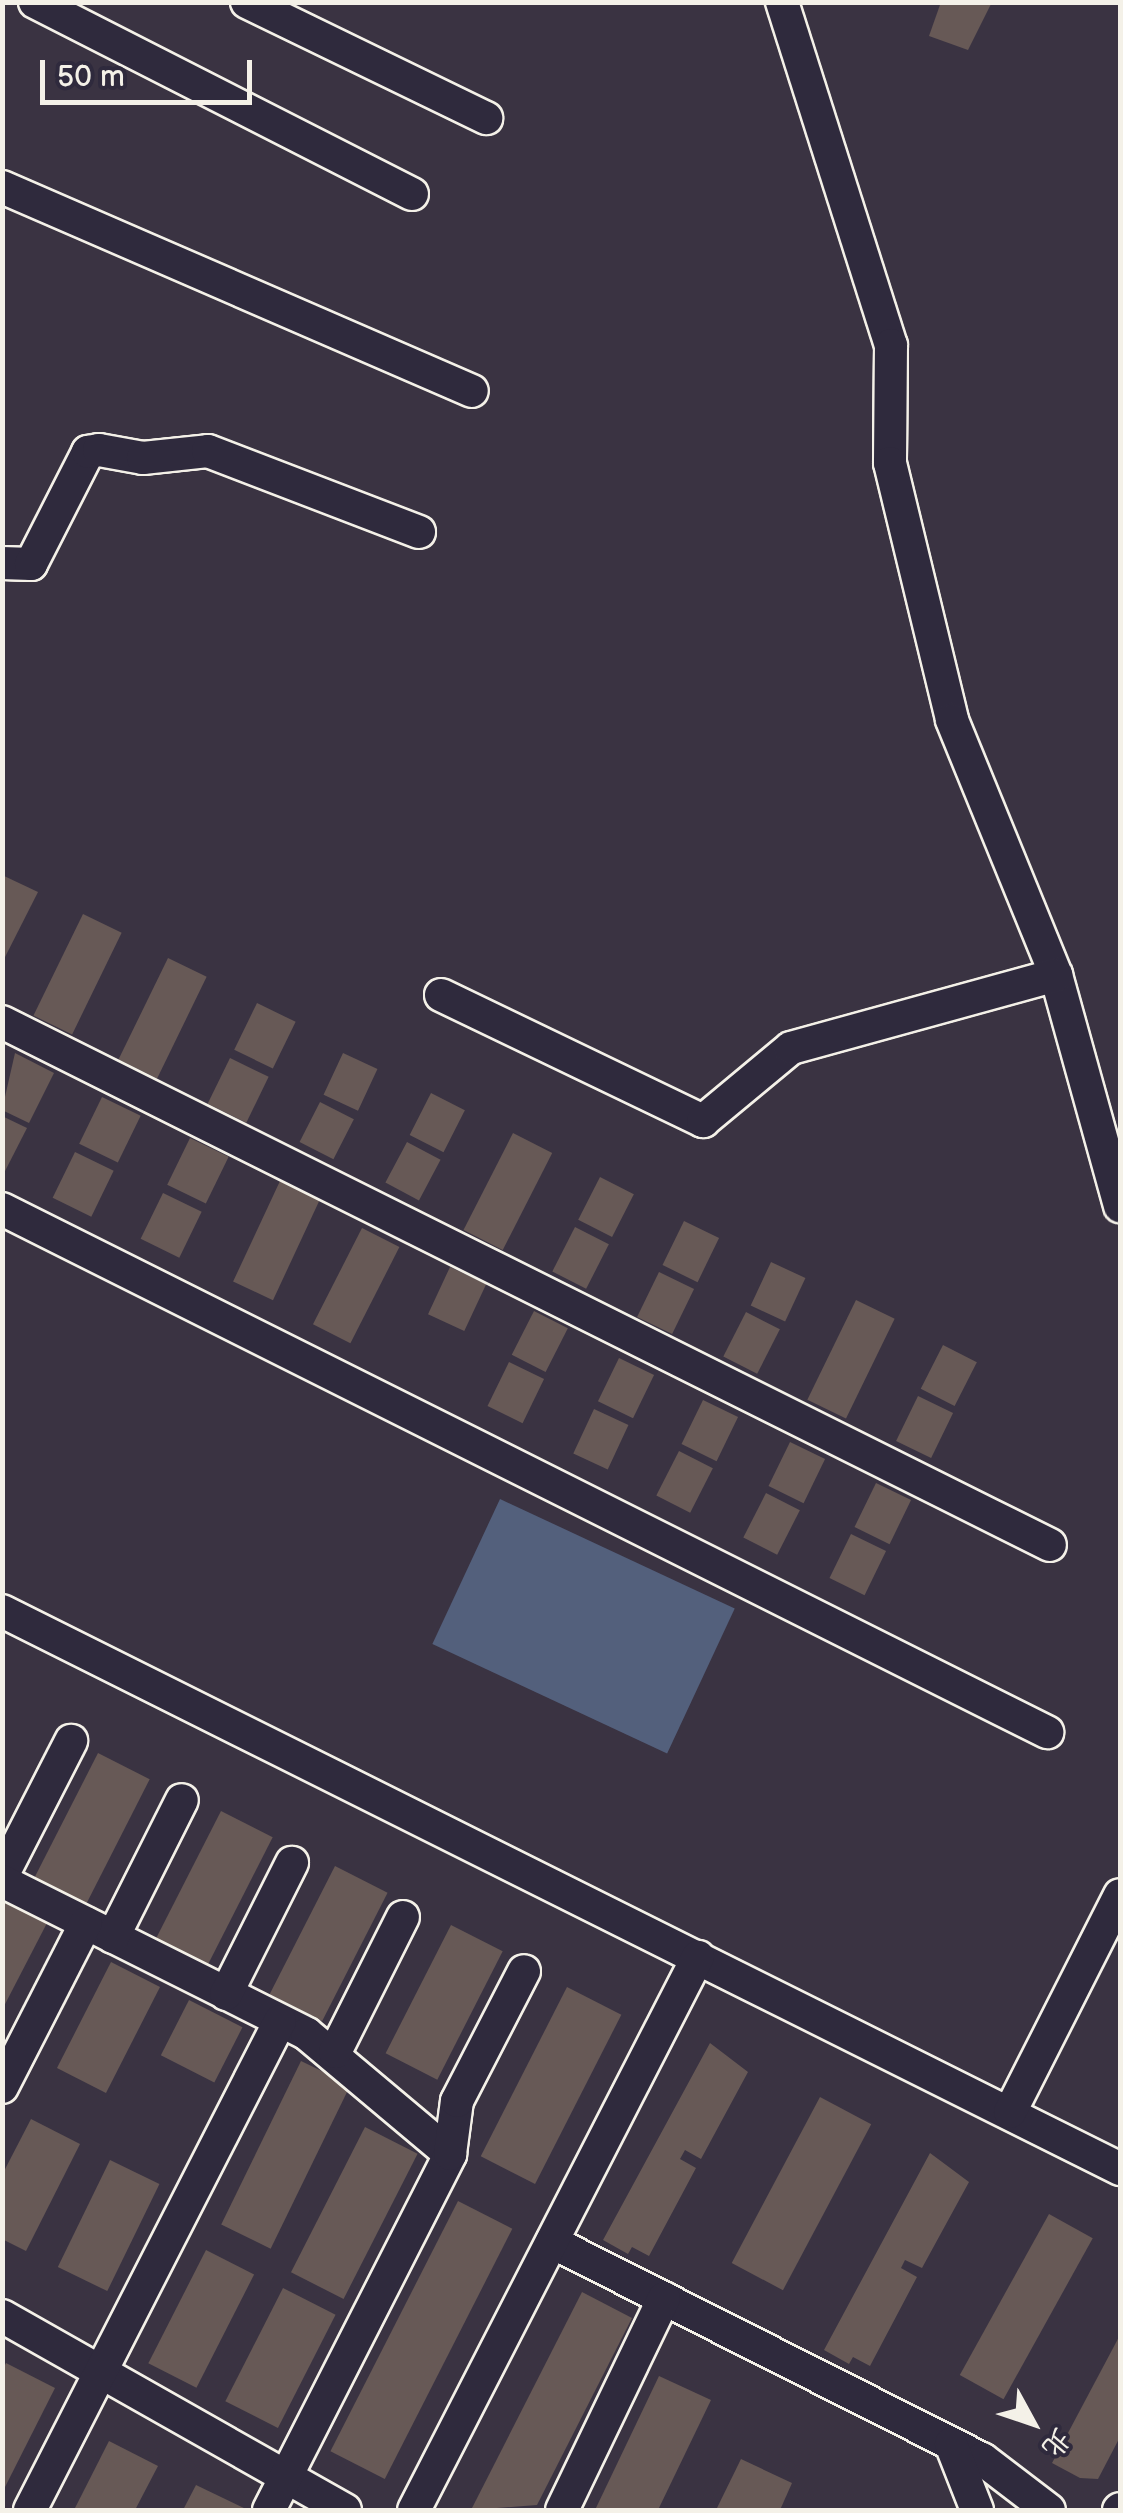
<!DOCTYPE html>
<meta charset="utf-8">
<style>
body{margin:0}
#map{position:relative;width:1123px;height:2513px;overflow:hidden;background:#3a3342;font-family:"Balsamiq Sans","LXGW WenKai TC",sans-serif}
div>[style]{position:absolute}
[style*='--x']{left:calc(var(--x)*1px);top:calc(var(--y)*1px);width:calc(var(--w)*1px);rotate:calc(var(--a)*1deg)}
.water>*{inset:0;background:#53607c;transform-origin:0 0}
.building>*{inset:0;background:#675956;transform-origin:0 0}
.roads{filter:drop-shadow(2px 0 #f4f1e8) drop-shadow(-2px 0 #f4f1e8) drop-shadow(0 2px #f4f1e8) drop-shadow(0 -2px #f4f1e8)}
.minor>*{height:32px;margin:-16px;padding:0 16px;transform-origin:16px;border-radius:16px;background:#2f2a3d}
span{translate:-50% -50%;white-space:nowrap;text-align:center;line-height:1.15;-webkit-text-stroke:8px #2f2a3d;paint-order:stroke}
.frame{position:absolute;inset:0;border:5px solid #f4f1e8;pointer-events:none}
.north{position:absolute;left:983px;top:2373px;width:100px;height:100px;-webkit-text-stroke:8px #2f2a3d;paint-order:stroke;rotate:130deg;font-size:28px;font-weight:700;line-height:40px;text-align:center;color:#f4f1e8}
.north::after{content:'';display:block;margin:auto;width:35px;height:45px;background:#f4f1e8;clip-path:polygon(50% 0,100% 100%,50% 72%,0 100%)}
.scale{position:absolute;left:40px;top:60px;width:212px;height:45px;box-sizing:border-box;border:5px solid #f4f1e8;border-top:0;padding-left:12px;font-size:30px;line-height:35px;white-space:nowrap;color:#f4f1e8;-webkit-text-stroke:8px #2f2a3d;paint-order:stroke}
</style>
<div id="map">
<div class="water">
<div style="left:500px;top:1499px;width:259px;height:160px;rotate:25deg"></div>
</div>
<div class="building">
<div style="clip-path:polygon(941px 2px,992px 2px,968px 50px,929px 36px)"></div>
<div style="clip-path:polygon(2px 875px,38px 892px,2px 963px)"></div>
<div style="left:83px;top:914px;width:43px;height:113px;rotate:26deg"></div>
<div style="left:168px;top:958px;width:43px;height:113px;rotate:26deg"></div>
<div style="left:257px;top:1003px;width:43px;height:52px;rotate:26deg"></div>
<div style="clip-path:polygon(15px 1053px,54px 1073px,29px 1123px,2px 1110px)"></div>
<div style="left:343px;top:1053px;width:38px;height:46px;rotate:25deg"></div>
<div style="left:230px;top:1058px;width:43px;height:51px;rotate:26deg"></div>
<div style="left:431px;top:1093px;width:38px;height:47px;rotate:27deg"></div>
<div style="left:102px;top:1097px;width:43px;height:52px;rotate:26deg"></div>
<div style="left:320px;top:1102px;width:38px;height:45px;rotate:27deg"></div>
<div style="clip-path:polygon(2px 1116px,27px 1128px,2px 1177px)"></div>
<div style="left:513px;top:1133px;width:44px;height:109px;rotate:27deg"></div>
<div style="left:190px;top:1138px;width:43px;height:52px;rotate:26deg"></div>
<div style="left:407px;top:1142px;width:38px;height:46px;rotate:28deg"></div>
<div style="left:75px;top:1152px;width:43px;height:51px;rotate:26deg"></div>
<div style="left:600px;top:1177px;width:38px;height:48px;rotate:27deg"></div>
<div style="left:280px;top:1181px;width:44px;height:111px;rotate:25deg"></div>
<div style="left:163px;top:1193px;width:43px;height:51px;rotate:26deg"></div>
<div style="left:684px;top:1221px;width:39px;height:49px;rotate:26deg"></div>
<div style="left:575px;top:1227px;width:38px;height:50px;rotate:27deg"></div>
<div style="left:362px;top:1228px;width:42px;height:108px;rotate:27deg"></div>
<div style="left:771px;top:1262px;width:38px;height:48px;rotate:25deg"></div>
<div style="left:450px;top:1267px;width:40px;height:52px;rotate:25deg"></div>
<div style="left:659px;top:1272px;width:39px;height:50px;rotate:26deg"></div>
<div style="left:856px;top:1300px;width:43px;height:111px;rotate:26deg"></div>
<div style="left:534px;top:1311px;width:38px;height:49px;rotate:27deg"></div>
<div style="left:746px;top:1312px;width:38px;height:50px;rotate:27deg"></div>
<div style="left:943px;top:1345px;width:38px;height:49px;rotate:27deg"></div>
<div style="left:619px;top:1358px;width:39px;height:48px;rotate:26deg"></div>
<div style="left:509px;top:1362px;width:39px;height:49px;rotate:26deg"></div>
<div style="left:918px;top:1396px;width:39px;height:50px;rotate:26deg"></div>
<div style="left:703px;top:1400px;width:39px;height:49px;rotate:26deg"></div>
<div style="left:594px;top:1409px;width:38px;height:49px;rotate:25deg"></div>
<div style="left:790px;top:1442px;width:39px;height:49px;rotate:26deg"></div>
<div style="left:679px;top:1451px;width:38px;height:50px;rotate:27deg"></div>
<div style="left:876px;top:1483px;width:39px;height:49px;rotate:26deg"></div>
<div style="left:766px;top:1493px;width:38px;height:50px;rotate:27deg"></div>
<div style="left:851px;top:1534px;width:39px;height:49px;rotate:26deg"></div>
<div style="left:98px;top:1753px;width:58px;height:144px;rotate:27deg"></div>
<div style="left:221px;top:1811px;width:58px;height:144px;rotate:27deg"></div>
<div style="left:335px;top:1866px;width:59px;height:144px;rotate:27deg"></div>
<div style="clip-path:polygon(2px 1901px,47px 1923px,2px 2010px)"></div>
<div style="left:451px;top:1925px;width:58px;height:144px;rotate:27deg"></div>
<div style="left:111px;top:1962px;width:55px;height:119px;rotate:27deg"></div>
<div style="left:567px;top:1987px;width:61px;height:190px;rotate:27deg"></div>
<div style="left:189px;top:2000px;width:60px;height:62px;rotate:27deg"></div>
<div style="clip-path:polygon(710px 2043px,748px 2072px,701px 2159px,685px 2150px,680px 2159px,696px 2168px,649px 2256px,632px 2247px,628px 2254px,603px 2240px)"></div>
<div style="left:301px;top:2061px;width:55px;height:182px;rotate:26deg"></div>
<div style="left:820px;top:2097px;width:58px;height:188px;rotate:28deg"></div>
<div style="clip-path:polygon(31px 2119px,80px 2144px,26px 2251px,2px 2239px,2px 2175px)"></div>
<div style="left:365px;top:2127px;width:59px;height:163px;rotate:27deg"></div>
<div style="clip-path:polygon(930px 2153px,969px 2182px,922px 2268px,905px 2260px,901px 2268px,917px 2277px,870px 2366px,853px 2357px,849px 2364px,824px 2350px)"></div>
<div style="left:110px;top:2160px;width:55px;height:119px;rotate:26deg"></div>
<div style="left:458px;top:2201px;width:61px;height:281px;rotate:27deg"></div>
<div style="left:1049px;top:2214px;width:50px;height:184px;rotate:29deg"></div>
<div style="left:206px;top:2250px;width:54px;height:127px;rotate:27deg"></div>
<div style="left:283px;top:2288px;width:59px;height:127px;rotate:27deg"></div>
<div style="clip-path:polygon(582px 2292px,632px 2318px,537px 2505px,471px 2510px)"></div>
<div style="clip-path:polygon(1120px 2335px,1120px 2437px,1098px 2479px,1080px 2478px,1052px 2463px)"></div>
<div style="clip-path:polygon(6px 2363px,55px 2388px,2px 2493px,2px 2371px)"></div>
<div style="clip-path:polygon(659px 2376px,711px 2400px,658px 2510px,595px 2510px)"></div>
<div style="clip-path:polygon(109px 2441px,158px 2466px,135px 2510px,74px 2510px)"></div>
<div style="clip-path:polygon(741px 2459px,792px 2483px,780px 2510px,716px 2510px)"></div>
<div style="clip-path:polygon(196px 2485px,248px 2510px,183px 2510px)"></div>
</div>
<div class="roads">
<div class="minor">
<div style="--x:35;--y:2;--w:423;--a:27"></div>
<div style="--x:247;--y:2;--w:266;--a:25.9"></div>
<div style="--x:782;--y:2;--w:360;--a:72.4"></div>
<div style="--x:891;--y:345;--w:118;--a:90.5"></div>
<div style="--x:890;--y:463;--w:264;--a:76.4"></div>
<div style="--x:952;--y:720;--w:275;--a:67.8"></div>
<div style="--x:1056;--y:975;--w:240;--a:74.5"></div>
<div style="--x:2;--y:187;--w:512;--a:23.46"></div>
<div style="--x:2;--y:563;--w:29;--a:2"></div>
<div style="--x:31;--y:564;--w:126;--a:-63"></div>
<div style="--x:88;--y:452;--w:11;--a:-10"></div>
<div style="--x:99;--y:450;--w:45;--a:10.3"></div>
<div style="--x:143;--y:458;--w:65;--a:-6.1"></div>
<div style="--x:208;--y:451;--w:226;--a:21"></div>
<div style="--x:441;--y:995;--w:291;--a:25.7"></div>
<div style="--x:703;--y:1121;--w:114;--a:-39.7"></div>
<div style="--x:791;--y:1048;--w:275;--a:-15.4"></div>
<div style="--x:2;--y:1022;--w:1171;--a:26.52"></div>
<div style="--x:2;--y:1209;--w:1169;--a:26.59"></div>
<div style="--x:2;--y:1611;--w:1250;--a:26.52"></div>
<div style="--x:2;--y:1876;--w:152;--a:-62.9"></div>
<div style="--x:2;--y:1881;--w:341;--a:26.6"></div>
<div style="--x:307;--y:2034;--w:187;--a:40"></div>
<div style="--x:113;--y:1937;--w:153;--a:-63.3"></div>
<div style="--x:226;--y:1994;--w:147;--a:-63.3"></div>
<div style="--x:335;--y:2052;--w:151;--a:-63.3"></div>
<div style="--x:2;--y:2087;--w:184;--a:-62.9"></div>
<div style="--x:1010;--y:2112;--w:243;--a:-63.1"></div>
<div style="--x:552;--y:2242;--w:482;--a:26.8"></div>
<div style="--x:982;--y:2459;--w:84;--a:37.3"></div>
<div style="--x:2;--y:2316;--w:394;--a:29.5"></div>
<div style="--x:951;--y:2444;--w:71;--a:68.5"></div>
<div style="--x:30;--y:2510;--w:549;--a:-62.92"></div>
<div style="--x:269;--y:2510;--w:399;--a:-63"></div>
<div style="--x:450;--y:2154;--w:53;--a:-82.5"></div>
<div style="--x:457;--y:2101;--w:146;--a:-62.7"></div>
<div style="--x:414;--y:2510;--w:622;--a:-62.82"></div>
<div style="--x:562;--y:2510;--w:235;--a:-64.3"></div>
<div style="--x:1119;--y:2510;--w:1;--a:-45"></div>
</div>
</div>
<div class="frame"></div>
<div class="north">北</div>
<div class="scale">50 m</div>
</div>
